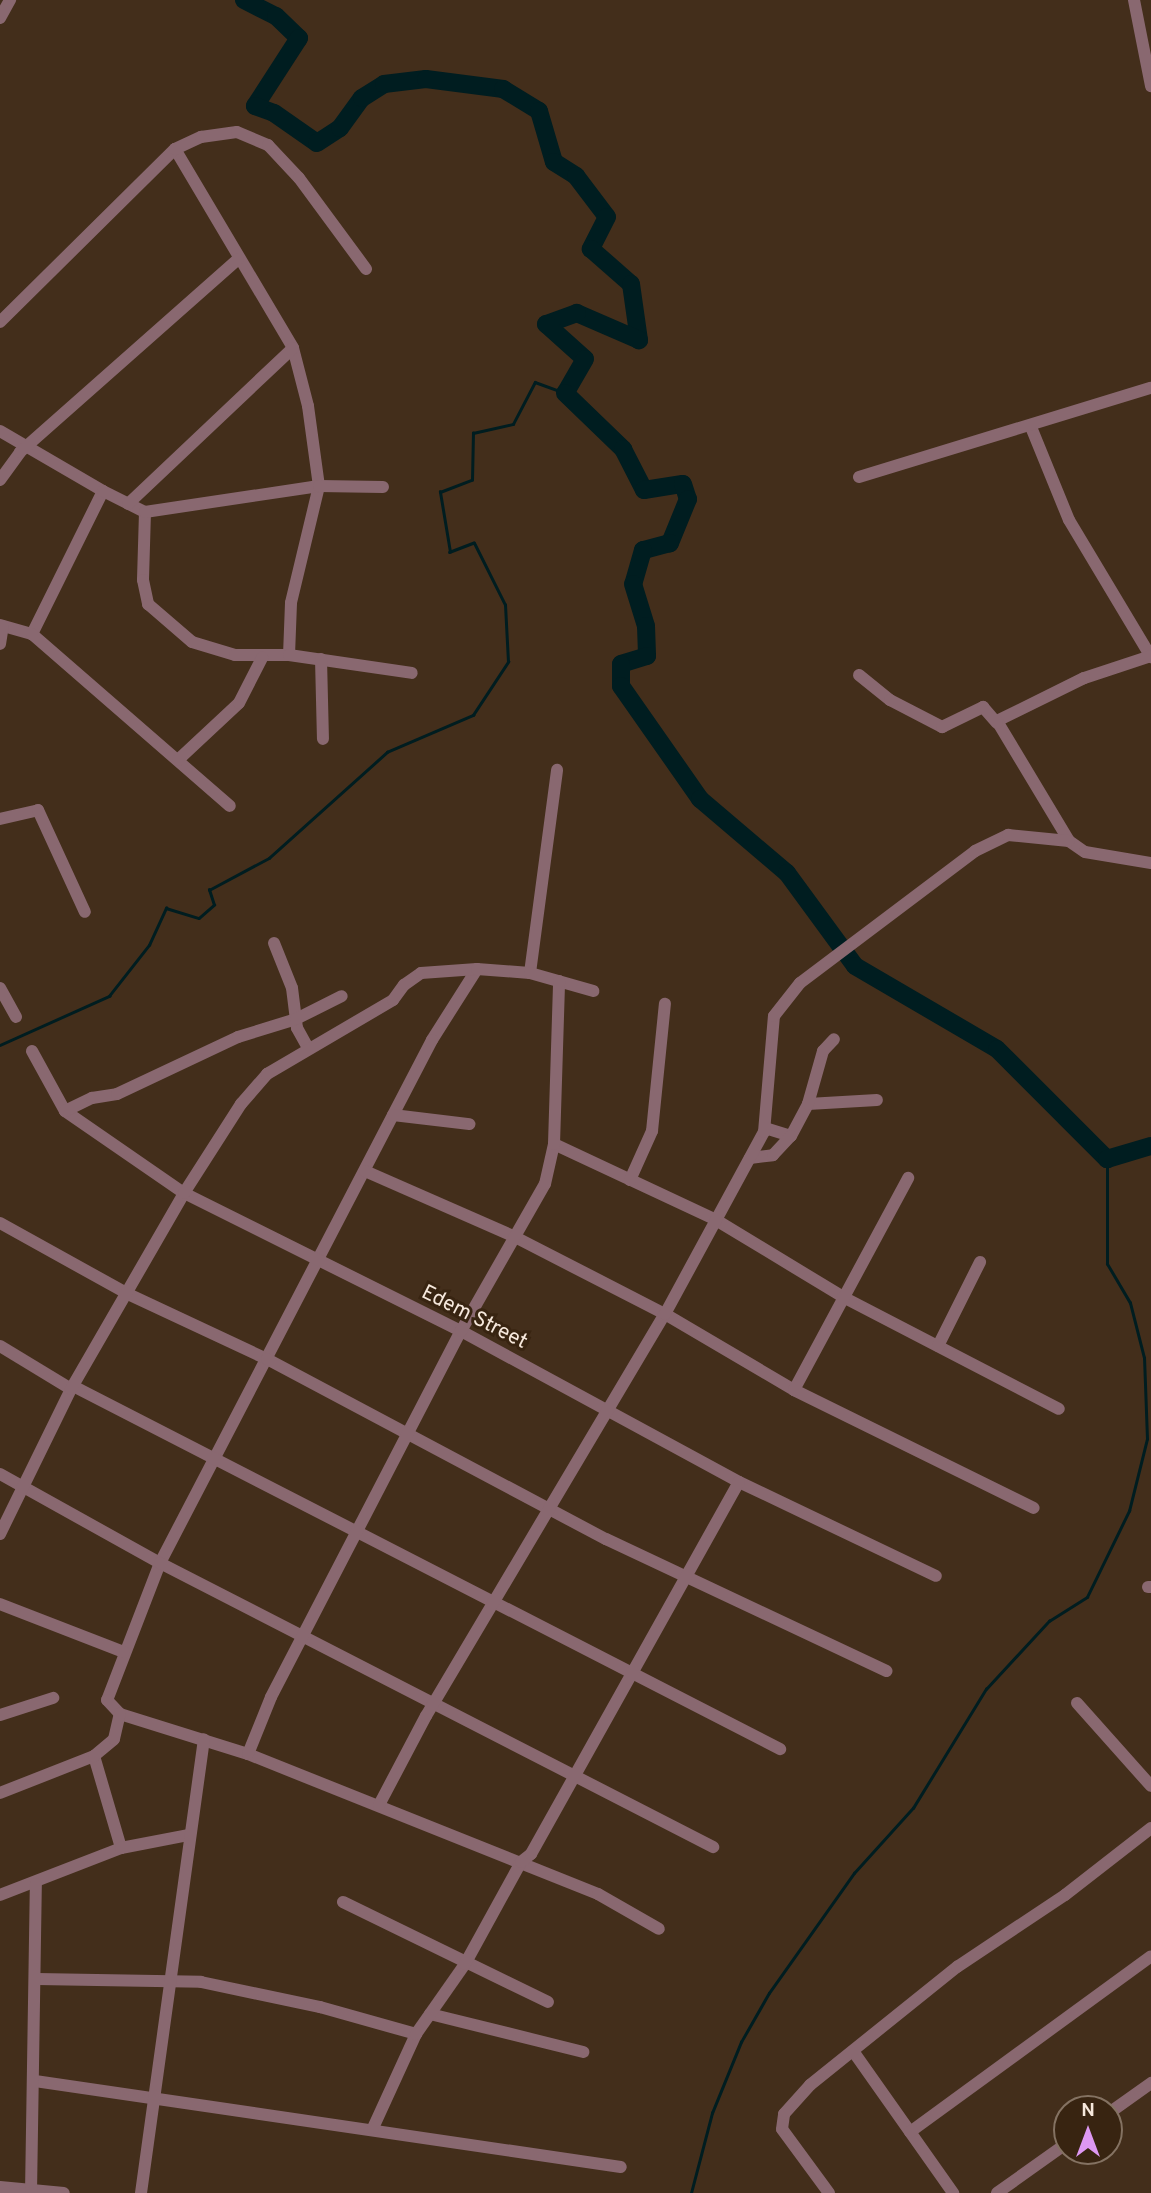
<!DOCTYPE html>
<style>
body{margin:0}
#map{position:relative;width:1151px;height:2193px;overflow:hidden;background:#432e1b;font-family:Overpass,sans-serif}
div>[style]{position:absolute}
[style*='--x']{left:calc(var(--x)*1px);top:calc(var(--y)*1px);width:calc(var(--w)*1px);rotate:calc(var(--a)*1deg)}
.stream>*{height:2.5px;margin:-1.25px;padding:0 1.25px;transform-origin:1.25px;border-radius:1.25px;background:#001d20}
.river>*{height:18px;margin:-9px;padding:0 9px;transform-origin:9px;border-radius:9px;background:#001d20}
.minor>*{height:12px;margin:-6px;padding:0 6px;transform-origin:6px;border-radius:6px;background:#896870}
span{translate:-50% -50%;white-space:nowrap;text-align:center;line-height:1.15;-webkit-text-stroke:6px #382411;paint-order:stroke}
.street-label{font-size:21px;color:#f6e8dc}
.north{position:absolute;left:1053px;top:2095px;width:70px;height:70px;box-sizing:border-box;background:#382411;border:2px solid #847262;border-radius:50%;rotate:0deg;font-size:19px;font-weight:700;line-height:28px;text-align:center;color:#f6e8dc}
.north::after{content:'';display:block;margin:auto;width:24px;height:32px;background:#de98f2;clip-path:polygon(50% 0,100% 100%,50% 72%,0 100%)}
</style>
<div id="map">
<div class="stream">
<div style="--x:0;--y:1045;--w:120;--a:-24.2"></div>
<div style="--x:109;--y:996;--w:65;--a:-51.9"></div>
<div style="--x:149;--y:945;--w:41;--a:-65.3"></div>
<div style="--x:166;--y:908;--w:34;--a:17"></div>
<div style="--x:199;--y:918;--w:20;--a:-41"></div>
<div style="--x:214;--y:905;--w:16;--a:-108"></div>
<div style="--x:209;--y:890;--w:68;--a:-28.1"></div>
<div style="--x:269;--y:858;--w:159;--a:-41.9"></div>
<div style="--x:387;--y:752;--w:94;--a:-23.3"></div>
<div style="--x:473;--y:715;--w:64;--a:-56.6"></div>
<div style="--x:508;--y:662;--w:57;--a:-93"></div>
<div style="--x:505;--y:605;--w:69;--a:-116.6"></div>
<div style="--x:474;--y:543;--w:26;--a:159"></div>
<div style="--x:450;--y:552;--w:61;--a:-99.5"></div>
<div style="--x:440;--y:492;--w:34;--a:-21"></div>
<div style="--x:472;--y:480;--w:47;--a:-88.8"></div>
<div style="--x:473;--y:433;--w:41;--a:-12.7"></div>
<div style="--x:513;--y:424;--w:47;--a:-62.4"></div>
<div style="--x:535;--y:382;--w:32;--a:20"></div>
<div style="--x:691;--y:2193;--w:83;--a:-75.3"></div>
<div style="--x:712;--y:2113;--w:77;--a:-67.8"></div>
<div style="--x:741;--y:2042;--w:56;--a:-60.3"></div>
<div style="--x:769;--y:1993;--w:147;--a:-54.7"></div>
<div style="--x:854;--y:1873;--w:88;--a:-47.8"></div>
<div style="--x:913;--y:1808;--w:140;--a:-58.5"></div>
<div style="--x:986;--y:1689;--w:93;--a:-47.2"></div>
<div style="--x:1049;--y:1621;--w:45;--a:-32.3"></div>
<div style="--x:1087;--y:1597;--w:96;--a:-64"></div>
<div style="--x:1129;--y:1511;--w:74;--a:-76"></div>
<div style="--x:1147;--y:1439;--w:81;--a:-92.1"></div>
<div style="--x:1144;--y:1358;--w:57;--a:-104.3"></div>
<div style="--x:1130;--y:1303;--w:45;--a:-120.5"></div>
<div style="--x:1107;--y:1264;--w:105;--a:-90"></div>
</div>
<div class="river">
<div style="--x:244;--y:0;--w:36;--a:27"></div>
<div style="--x:276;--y:16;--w:32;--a:44"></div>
<div style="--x:299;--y:38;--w:81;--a:122.9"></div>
<div style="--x:255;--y:106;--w:20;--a:20"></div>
<div style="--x:274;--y:113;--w:52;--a:34.9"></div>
<div style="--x:317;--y:143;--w:27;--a:-33"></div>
<div style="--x:340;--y:128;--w:37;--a:-54"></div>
<div style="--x:362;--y:98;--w:26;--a:-32"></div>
<div style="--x:384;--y:84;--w:42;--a:-6.8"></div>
<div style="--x:426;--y:79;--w:78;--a:7.4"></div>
<div style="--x:503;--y:89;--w:42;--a:31.4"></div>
<div style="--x:539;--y:111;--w:53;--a:73.6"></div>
<div style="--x:554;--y:162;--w:26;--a:32"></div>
<div style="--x:576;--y:176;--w:51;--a:52.9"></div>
<div style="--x:607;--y:217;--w:36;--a:117"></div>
<div style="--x:591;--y:249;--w:53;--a:41.2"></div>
<div style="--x:631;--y:284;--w:57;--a:81.9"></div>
<div style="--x:639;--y:340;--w:68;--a:-156.5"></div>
<div style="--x:577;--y:313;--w:33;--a:160"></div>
<div style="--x:546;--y:324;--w:52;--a:41.9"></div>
<div style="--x:585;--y:359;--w:39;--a:120"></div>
<div style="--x:565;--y:393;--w:81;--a:44"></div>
<div style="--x:623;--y:449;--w:46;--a:62.9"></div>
<div style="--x:644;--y:490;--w:39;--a:-9"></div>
<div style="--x:683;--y:484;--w:16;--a:72"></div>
<div style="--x:688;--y:499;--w:48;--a:112.2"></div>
<div style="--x:670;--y:543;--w:28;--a:165"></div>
<div style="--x:643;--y:550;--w:35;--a:106"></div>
<div style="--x:633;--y:584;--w:44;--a:72.8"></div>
<div style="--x:646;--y:626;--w:30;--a:88"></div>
<div style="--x:647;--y:656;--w:27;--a:163"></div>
<div style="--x:621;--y:664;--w:22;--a:90"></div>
<div style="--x:621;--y:686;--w:138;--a:55"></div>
<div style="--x:700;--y:799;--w:114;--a:40.4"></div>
<div style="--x:787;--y:873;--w:115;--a:53.8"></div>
<div style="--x:855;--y:966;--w:164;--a:30.3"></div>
<div style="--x:997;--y:1049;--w:156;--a:45"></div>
<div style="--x:1107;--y:1159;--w:46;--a:-16.5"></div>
</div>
<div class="minor">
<div style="--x:1134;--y:0;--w:88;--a:78.8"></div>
<div style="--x:0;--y:18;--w:21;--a:-61"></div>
<div style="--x:175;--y:149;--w:231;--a:59.3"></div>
<div style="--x:293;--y:348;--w:60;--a:75.5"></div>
<div style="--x:308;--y:406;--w:81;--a:82.2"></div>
<div style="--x:319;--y:486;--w:120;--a:103.5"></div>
<div style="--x:291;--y:603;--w:52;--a:92.2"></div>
<div style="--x:0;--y:322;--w:246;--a:-44.7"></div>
<div style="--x:175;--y:149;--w:29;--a:-25"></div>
<div style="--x:201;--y:137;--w:36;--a:-8"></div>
<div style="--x:237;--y:132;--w:34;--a:23"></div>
<div style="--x:268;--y:145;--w:45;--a:46.8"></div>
<div style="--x:299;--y:178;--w:113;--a:53.6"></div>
<div style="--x:1031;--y:427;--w:100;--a:67.8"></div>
<div style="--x:1069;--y:520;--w:160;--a:59.1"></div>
<div style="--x:0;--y:431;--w:119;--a:30.2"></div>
<div style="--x:103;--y:491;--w:160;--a:116.4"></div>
<div style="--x:859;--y:477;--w:305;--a:-17"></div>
<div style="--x:0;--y:480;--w:34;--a:-54"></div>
<div style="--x:20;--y:452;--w:291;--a:-41.5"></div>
<div style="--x:103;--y:491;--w:47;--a:26.6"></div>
<div style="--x:145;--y:512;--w:68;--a:91.7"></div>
<div style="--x:143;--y:580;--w:25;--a:78"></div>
<div style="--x:148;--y:604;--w:58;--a:40.8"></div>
<div style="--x:192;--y:642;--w:45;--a:16.8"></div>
<div style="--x:235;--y:655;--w:54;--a:0"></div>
<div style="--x:289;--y:655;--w:124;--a:8.3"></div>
<div style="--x:128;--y:504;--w:227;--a:-43.4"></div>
<div style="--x:145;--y:512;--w:176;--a:-8.5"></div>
<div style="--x:319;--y:486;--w:64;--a:0.9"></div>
<div style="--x:0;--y:625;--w:33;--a:16"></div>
<div style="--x:32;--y:634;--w:262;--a:41"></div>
<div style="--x:0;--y:644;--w:18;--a:-81"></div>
<div style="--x:1151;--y:656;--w:71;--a:161.8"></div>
<div style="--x:1084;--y:678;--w:97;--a:153.7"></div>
<div style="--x:997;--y:721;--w:140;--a:59"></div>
<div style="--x:1069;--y:841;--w:19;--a:35"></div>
<div style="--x:1085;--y:852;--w:67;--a:9.5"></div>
<div style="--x:321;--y:659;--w:80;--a:88.6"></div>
<div style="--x:859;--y:675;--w:40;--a:39"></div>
<div style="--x:890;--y:700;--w:59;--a:27.4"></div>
<div style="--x:942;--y:727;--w:46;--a:-26"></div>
<div style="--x:983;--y:707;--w:21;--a:49"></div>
<div style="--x:178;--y:760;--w:83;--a:-43.1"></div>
<div style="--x:239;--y:703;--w:51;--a:-62.9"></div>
<div style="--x:0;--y:819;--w:39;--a:-13"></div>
<div style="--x:38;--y:810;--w:112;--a:65.3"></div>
<div style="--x:274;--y:943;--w:48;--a:68.2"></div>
<div style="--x:292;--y:988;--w:40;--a:82.9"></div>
<div style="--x:297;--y:1028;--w:23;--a:61"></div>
<div style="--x:477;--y:969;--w:84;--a:122.4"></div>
<div style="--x:432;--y:1040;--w:590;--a:117.48"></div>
<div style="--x:160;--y:1563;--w:147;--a:111.1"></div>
<div style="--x:107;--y:1700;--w:19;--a:47"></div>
<div style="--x:120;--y:1714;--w:134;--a:17.4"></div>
<div style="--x:248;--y:1754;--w:377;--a:21.8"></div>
<div style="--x:598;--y:1894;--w:70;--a:29.8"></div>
<div style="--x:530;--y:973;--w:205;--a:-82.4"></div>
<div style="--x:0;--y:988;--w:33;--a:61"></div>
<div style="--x:32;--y:1051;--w:68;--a:61.2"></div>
<div style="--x:65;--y:1111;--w:145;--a:34.6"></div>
<div style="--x:184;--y:1193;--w:309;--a:26.5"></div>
<div style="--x:461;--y:1331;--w:316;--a:28.5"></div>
<div style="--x:739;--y:1482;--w:218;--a:25.5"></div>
<div style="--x:808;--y:1104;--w:69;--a:-3.3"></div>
<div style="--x:65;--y:1111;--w:30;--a:-26"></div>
<div style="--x:92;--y:1098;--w:25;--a:-9"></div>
<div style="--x:117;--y:1094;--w:134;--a:-25.2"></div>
<div style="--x:238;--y:1037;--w:61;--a:-17.2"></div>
<div style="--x:296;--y:1019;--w:51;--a:-26.6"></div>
<div style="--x:393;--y:1115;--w:77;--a:6.8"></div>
<div style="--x:765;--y:1128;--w:27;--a:17"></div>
<div style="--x:791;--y:1136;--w:36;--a:-62"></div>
<div style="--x:808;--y:1104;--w:55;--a:-74.2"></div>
<div style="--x:823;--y:1051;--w:16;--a:-47"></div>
<div style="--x:554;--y:1144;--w:179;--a:25.1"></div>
<div style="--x:716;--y:1220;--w:149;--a:31.2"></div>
<div style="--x:843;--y:1297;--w:243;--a:27.4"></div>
<div style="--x:750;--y:1158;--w:23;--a:-7"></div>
<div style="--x:773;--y:1155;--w:26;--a:-47"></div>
<div style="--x:365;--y:1171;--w:164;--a:23.7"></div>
<div style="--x:515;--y:1237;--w:169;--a:27.2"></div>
<div style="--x:665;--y:1314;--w:150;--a:30.5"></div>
<div style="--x:794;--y:1390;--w:267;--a:26.2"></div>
<div style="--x:630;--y:1180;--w:54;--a:-65.8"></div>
<div style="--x:652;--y:1131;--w:128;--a:-84.2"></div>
<div style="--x:0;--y:1223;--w:146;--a:29"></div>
<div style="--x:128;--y:1294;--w:153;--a:25.1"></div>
<div style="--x:267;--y:1359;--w:384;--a:28"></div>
<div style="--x:606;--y:1539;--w:310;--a:25.2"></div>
<div style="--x:0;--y:1346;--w:83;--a:31.2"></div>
<div style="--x:938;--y:1346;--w:94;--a:-63.4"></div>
<div style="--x:73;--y:1386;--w:795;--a:27.18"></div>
<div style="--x:794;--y:1390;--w:241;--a:-61.7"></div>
<div style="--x:0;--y:1474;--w:183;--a:29.1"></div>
<div style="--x:160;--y:1563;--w:622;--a:27.18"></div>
<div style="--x:0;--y:1534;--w:161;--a:-63.9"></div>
<div style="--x:71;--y:1389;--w:226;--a:-60"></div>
<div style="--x:184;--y:1193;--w:106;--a:-57.4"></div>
<div style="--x:241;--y:1104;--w:40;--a:-49"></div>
<div style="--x:267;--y:1074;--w:146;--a:-30.4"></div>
<div style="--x:393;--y:1000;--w:19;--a:-54"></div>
<div style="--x:404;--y:985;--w:21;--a:-35"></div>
<div style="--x:421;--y:973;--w:56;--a:-4.1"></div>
<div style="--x:477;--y:969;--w:53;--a:4.3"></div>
<div style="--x:530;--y:973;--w:66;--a:15.9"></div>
<div style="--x:1148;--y:1587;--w:3;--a:0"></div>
<div style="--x:0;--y:1604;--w:133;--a:21.2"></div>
<div style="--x:1077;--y:1703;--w:111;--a:48.3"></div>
<div style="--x:0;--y:1715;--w:56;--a:-17.8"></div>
<div style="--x:248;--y:1754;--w:61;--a:-68"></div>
<div style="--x:271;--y:1697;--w:412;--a:-62.6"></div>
<div style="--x:461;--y:1331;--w:169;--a:-60.3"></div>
<div style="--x:545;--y:1184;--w:41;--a:-77.3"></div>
<div style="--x:554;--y:1144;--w:163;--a:-88.2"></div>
<div style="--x:94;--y:1756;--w:96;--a:73.6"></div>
<div style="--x:0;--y:1793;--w:101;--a:-21.5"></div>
<div style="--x:94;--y:1756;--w:26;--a:-40"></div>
<div style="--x:114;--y:1739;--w:26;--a:-77"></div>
<div style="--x:379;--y:1805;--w:101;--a:-62.2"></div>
<div style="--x:426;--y:1716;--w:468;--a:-59.3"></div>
<div style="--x:665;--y:1314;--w:207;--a:-61.5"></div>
<div style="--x:764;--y:1132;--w:116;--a:-85.1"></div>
<div style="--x:774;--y:1016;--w:42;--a:-51.8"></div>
<div style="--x:800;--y:983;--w:219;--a:-37"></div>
<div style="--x:975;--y:851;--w:37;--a:-26"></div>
<div style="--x:1008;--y:835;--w:61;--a:5.6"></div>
<div style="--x:0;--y:1895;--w:130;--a:-21.2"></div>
<div style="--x:121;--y:1848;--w:68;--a:-11"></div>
<div style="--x:343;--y:1902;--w:228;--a:26"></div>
<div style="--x:37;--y:1979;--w:164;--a:1"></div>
<div style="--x:201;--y:1982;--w:122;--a:11.9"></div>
<div style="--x:320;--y:2007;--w:100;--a:15.7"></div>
<div style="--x:430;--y:2014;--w:158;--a:13.9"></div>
<div style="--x:853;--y:2051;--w:174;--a:54.8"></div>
<div style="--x:35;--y:2081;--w:592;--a:8.35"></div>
<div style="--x:1109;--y:2113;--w:52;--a:-35.5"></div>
<div style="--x:373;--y:2128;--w:103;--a:-65.4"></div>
<div style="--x:416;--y:2034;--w:85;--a:-55"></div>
<div style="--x:465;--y:1964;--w:116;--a:-61.2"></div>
<div style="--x:521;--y:1862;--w:13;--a:-39"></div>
<div style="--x:531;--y:1854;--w:426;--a:-60.8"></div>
<div style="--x:910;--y:2132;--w:298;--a:-36.1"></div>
<div style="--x:0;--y:2187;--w:64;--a:5.4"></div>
<div style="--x:31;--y:2193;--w:309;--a:-89.1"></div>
<div style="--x:141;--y:2193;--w:458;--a:-82.1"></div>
<div style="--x:829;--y:2193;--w:79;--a:-126.3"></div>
<div style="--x:782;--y:2129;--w:15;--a:-82"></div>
<div style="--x:784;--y:2114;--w:39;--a:-48"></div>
<div style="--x:810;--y:2085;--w:189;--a:-38.8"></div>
<div style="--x:957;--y:1967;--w:130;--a:-33.7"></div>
<div style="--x:1065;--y:1895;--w:109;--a:-37.9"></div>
<div style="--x:997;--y:2193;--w:86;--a:-35.5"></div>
</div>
<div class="street-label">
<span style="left:474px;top:1318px;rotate:27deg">Edem Street</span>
</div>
<div class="north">N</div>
</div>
